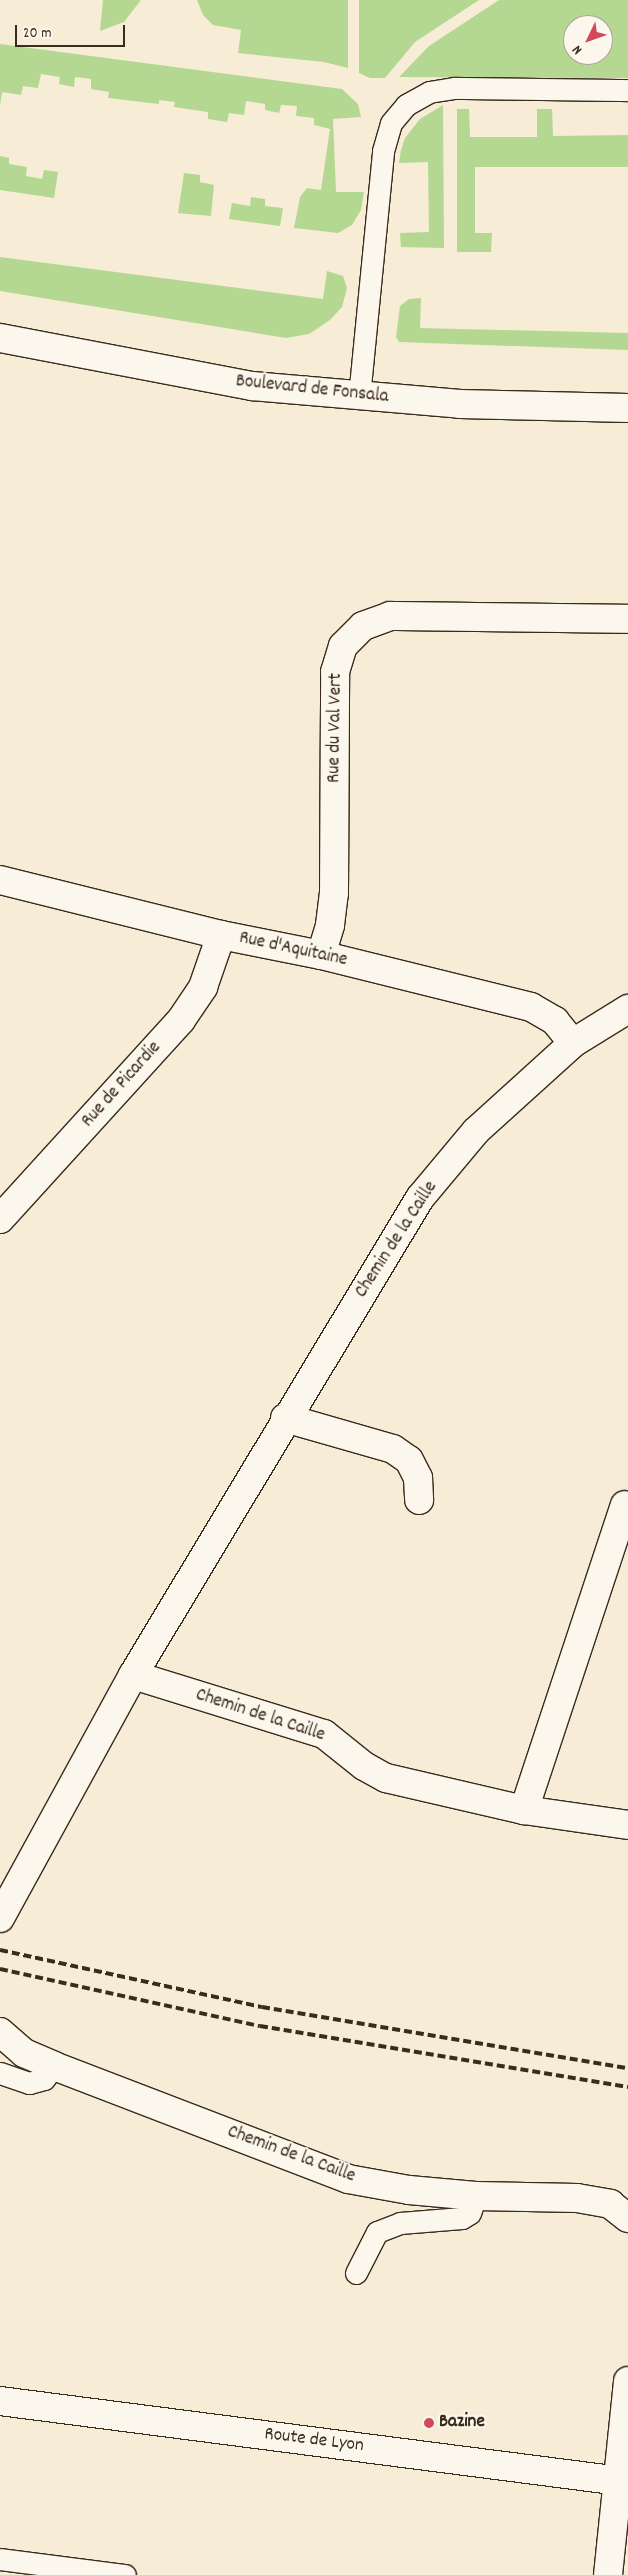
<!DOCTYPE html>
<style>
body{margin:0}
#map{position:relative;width:628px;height:2575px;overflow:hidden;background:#f7ecd6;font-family:Dekko,sans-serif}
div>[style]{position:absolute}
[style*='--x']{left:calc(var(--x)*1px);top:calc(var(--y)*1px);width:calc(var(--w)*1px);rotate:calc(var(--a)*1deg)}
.green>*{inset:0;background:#b4d892}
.roads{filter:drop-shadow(1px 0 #3b2a1e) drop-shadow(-1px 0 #3b2a1e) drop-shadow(0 1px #3b2a1e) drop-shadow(0 -1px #3b2a1e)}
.lane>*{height:21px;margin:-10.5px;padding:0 10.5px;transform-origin:10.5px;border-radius:10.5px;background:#fbf7ec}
.street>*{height:28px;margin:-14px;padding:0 14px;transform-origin:14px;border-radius:14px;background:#fbf7ec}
.secondary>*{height:28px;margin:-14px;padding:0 14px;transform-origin:14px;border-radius:14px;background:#fbf7ec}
.rail>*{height:4px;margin-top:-2px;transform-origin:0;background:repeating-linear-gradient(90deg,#3b2a1e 0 8px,transparent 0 12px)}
.dots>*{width:14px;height:14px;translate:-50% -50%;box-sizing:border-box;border:2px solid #fbf7ec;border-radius:50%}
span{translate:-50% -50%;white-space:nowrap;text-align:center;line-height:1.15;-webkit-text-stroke:4px #fbf7ec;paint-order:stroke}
.street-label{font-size:19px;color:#3b2a1e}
.poi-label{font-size:19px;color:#3b2a1e;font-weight:700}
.left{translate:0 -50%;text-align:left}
.north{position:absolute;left:563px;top:15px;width:50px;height:50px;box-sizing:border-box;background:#fbf7ec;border:1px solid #aea59a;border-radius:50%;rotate:228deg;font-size:14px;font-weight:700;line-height:20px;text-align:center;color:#3b2a1e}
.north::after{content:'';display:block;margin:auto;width:18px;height:22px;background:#d1495b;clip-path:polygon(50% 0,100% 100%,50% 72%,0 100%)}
.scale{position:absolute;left:15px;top:25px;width:110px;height:22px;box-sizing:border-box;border:2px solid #3b2a1e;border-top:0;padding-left:6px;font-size:15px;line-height:18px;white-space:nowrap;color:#3b2a1e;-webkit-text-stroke:4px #fbf7ec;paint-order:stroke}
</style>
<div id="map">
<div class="green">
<div style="clip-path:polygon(103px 0,141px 0,124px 22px,100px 31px)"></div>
<div style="clip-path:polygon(197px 0,348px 0,348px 68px,324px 62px,238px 53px,241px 30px,213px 25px,203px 15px)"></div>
<div style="clip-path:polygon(359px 0,479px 0,415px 42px,385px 78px,370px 78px,359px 73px)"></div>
<div style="clip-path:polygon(evenodd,499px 0,628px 0,628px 78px,399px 77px,429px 46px,499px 0,573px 25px,603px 25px,603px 55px,573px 55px,573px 25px)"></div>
<div style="clip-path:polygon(0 44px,342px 89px,358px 104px,361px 117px,333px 119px,336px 192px,364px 192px,361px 210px,352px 225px,338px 233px,294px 228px,300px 197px,307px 188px,321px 190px,330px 129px,314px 125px,314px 118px,296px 116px,297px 106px,281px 105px,279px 113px,265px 110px,265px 104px,246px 101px,244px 115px,229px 113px,227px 122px,208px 119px,208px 112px,174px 107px,175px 102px,159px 100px,159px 104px,108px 98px,109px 92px,91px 89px,91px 79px,75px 77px,74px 87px,59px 84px,60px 77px,41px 74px,38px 88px,23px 86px,21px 95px,2px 92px,0 106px)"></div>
<div style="clip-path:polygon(443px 105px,444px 248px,401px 247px,400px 233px,429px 232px,428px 162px,399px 163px,401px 150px,405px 138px,420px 119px)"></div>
<div style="clip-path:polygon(457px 109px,469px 109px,470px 137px,537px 137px,537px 109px,552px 109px,553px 136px,628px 135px,628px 167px,475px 167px,475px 233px,492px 233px,491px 252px,457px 252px)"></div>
<div style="clip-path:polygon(0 156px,9px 158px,9px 164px,27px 167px,26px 176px,42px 179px,44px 170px,58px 172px,54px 198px,0 190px)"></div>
<div style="clip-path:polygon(184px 173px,200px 175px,200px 182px,214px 185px,211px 216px,178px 213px)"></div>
<div style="clip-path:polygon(251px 197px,265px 199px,265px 206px,283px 208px,280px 226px,229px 219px,232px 203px,250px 206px)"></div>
<div style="clip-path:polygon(0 257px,323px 299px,327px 271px,343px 276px,347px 288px,342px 307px,330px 320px,309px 334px,286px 338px,0 291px)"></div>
<div style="clip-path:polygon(421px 298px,420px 328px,628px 333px,628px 350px,399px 342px,396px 337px,400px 306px,409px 299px)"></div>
</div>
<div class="roads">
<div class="lane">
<div style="--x:359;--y:397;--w:247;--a:-84.4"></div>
<div style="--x:383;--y:151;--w:29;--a:-74"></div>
<div style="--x:391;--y:123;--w:23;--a:-50"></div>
<div style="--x:406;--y:105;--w:26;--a:-29"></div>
<div style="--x:429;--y:92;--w:26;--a:-9"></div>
<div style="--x:455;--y:88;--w:173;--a:0.7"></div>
<div style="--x:0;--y:2073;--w:31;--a:19"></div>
<div style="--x:29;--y:2083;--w:16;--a:-15"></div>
<div style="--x:44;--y:2079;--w:16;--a:-52"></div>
<div style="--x:356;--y:2273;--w:46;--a:-62.9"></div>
<div style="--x:377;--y:2232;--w:25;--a:-21"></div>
<div style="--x:400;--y:2223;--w:62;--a:-4.6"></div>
<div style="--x:462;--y:2218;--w:9;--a:-32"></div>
<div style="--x:470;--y:2213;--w:18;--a:-71"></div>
<div style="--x:0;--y:2559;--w:126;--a:7.3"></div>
</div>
<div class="street">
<div style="--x:0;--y:880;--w:228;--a:14"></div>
<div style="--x:221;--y:935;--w:102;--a:11.3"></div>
<div style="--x:321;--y:955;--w:216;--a:13.9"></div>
<div style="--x:531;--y:1007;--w:28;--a:30"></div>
<div style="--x:555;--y:1021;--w:28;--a:51"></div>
<div style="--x:321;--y:955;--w:31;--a:-73"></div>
<div style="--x:330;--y:925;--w:32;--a:-83"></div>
<div style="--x:334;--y:893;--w:221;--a:-89.7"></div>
<div style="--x:335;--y:672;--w:27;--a:-73"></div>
<div style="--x:343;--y:646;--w:28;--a:-45"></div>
<div style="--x:363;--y:626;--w:29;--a:-20"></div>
<div style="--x:390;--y:616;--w:238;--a:0.7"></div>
<div style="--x:0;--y:1219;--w:269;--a:-47.7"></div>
<div style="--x:181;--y:1020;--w:40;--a:-56"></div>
<div style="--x:203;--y:987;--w:55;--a:-70.9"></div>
<div style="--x:285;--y:1418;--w:112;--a:16"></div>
<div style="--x:393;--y:1449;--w:19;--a:35"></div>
<div style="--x:409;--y:1460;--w:20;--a:63"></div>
<div style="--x:418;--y:1478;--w:22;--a:87"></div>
<div style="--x:133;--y:1675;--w:200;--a:17.2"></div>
<div style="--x:324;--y:1734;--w:51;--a:38.7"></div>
<div style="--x:364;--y:1766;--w:25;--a:29"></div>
<div style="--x:386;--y:1778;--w:142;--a:13.1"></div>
<div style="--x:524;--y:1810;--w:105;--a:8.2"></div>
<div style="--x:524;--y:1810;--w:321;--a:-71.7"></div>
<div style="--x:0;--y:1918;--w:277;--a:-61.3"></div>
<div style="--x:133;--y:1675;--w:557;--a:-58.97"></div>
<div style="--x:420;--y:1198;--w:87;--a:-50.1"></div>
<div style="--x:476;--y:1131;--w:131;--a:-42.2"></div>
<div style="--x:573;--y:1043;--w:65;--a:-31.7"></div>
<div style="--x:0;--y:2032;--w:32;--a:41"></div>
<div style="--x:24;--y:2053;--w:33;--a:23"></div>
<div style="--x:54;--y:2066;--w:315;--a:21"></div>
<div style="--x:348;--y:2179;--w:62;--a:10.2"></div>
<div style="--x:409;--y:2190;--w:67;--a:5.1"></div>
<div style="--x:476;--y:2196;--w:101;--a:1.1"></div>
<div style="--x:577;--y:2198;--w:34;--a:10"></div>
<div style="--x:610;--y:2204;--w:23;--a:38"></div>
<div style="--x:608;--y:2575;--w:195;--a:-84.1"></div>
</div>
<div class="secondary">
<div style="--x:0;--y:338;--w:257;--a:10.8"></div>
<div style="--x:252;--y:386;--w:209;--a:4.9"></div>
<div style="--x:460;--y:404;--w:168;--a:1.4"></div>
<div style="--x:0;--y:2401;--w:633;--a:7.35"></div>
</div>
</div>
<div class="rail">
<div style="--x:0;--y:1950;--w:268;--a:12.3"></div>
<div style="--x:262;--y:2007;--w:371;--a:9.5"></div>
<div style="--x:0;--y:1969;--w:266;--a:12.4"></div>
<div style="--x:260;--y:2026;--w:373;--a:9.4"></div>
</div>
<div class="dots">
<div style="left:429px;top:2423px;background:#d1495b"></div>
</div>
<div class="street-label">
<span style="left:312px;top:390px;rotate:6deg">Boulevard de Fonsala</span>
<span style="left:336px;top:728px;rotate:-89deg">Rue du Val Vert</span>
<span style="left:293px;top:950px;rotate:12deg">Rue d'Aquitaine</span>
<span style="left:122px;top:1085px;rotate:-48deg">Rue de Picardie</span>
<span style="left:397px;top:1240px;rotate:-57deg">Chemin de la Caille</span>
<span style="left:260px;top:1716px;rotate:18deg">Chemin de la Caille</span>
<span style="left:291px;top:2155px;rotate:20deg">Chemin de la Caille</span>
<span style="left:314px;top:2441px;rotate:7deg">Route de Lyon</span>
</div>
<div class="poi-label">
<span class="left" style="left:439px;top:2423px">Bazine</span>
</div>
<div class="north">N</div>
<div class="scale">20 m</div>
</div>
